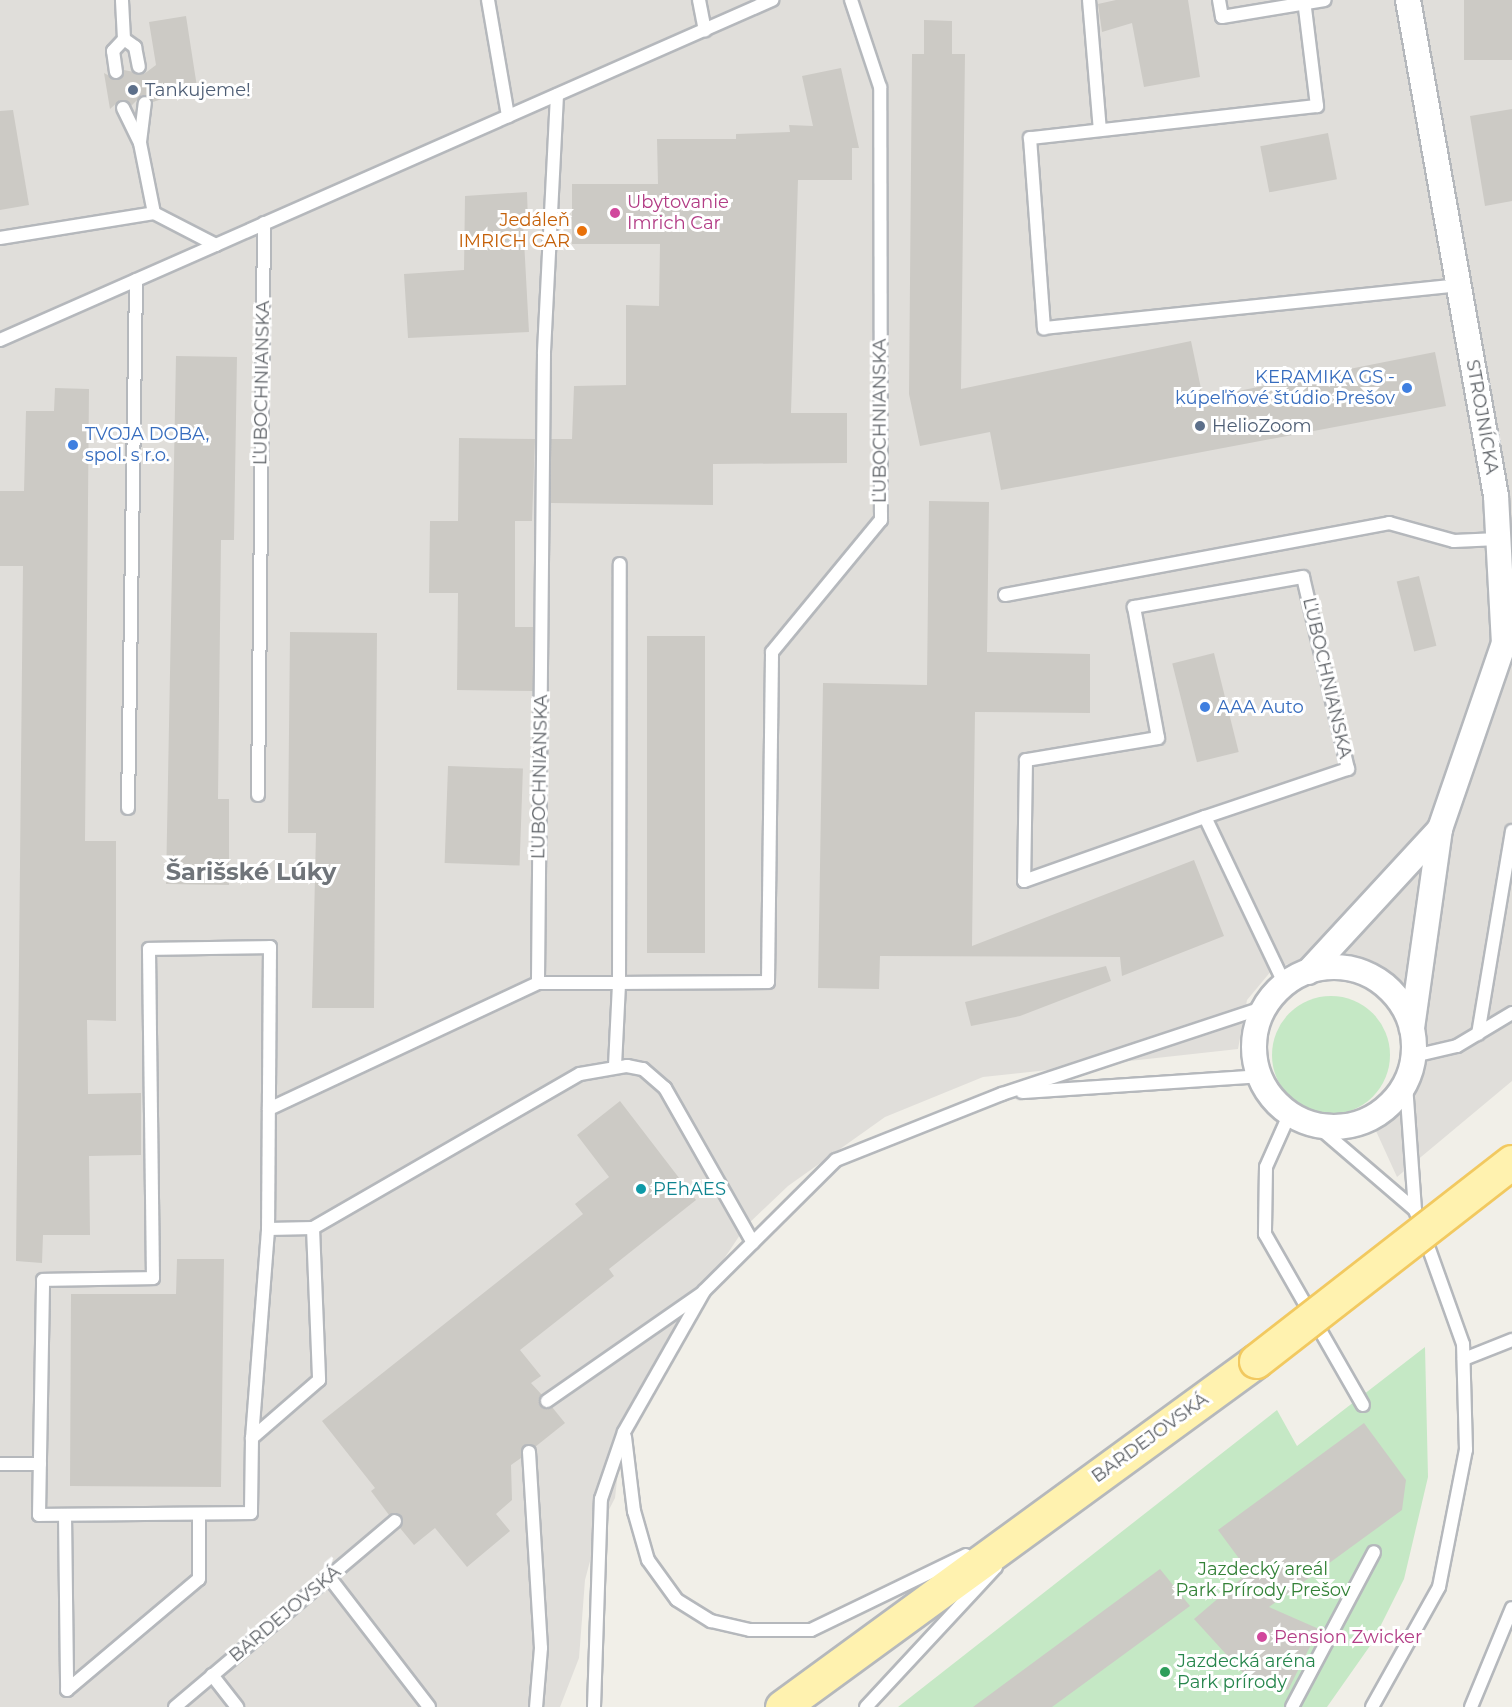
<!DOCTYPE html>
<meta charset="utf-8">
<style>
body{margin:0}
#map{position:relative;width:1512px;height:1707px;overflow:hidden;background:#f1efe8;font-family:Montserrat,sans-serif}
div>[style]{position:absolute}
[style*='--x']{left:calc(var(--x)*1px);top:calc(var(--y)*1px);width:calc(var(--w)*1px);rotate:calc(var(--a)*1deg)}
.industrial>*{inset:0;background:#e0deda}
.green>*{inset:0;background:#c5e8c5}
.round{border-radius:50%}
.building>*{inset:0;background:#cccac5;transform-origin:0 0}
.roads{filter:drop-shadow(2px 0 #b5b8bc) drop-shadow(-2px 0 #b5b8bc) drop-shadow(0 2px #b5b8bc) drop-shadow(0 -2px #b5b8bc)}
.lane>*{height:12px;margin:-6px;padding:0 6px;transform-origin:6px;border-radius:6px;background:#fff}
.street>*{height:24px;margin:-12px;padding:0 12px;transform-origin:12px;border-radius:12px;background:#fff}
.street>.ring{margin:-12px;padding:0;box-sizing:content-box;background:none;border:24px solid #fff;border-radius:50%}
.primary>*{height:33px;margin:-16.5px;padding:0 16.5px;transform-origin:16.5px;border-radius:16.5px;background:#fff2af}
.bridges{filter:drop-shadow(2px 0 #f2c960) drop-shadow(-2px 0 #f2c960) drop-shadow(0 2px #f2c960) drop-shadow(0 -2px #f2c960)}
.primary-bridge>*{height:33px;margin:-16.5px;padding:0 16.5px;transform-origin:16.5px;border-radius:16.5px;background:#fff2af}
.dots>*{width:16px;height:16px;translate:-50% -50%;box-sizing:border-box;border:3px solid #fff;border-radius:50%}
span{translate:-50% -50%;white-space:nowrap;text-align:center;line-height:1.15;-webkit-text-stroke:6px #fff;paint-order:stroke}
.service-label{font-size:18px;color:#4e5e75}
.left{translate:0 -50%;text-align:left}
.hotel-label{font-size:18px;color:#b23c85}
.food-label{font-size:18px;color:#c56008}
.right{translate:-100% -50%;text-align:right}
.shop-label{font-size:18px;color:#366cbe}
.street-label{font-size:18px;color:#5f6368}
.culture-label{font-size:18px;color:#0d838f}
.park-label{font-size:18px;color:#348238}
.leisure-label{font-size:18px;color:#27864d}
.district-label{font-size:24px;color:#70757a;font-weight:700}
</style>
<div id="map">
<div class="industrial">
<div style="clip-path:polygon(0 0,1512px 0,1512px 1081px,1397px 1177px,1371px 1120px,1407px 1082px,1416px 1029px,1404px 994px,1387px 974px,1365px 959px,1323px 951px,1272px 970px,1247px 1000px,1238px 1049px,983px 1077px,885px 1117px,788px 1186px,746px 1226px,654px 1363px,622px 1436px,615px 1498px,598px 1531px,585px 1580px,579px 1658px,560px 1707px,0 1707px)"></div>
</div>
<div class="green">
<div class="round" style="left:1272px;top:996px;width:118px;height:118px"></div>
<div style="clip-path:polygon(1425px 1347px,1428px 1477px,1404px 1579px,1372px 1643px,1327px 1707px,898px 1707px,1277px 1410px,1297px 1446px)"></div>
</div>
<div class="building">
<div style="clip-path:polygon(1116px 0,1188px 0,1200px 77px,1144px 87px,1132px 23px,1102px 32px,1098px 4px)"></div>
<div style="left:1464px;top:0;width:48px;height:60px"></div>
<div style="clip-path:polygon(186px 16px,197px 87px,153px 102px,142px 95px,131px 106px,120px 100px,110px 109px,104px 73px,117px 80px,124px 70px,144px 74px,156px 65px,149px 22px)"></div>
<div style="clip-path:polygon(924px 20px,952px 21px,952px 54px,965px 54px,961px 389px,1191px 341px,1203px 398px,1435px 352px,1446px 406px,1001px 490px,990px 432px,920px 446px,909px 394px,912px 54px,924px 54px)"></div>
<div style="clip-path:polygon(841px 68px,859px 148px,852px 148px,852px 180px,798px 180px,791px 413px,847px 413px,847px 463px,713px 464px,713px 505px,551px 503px,551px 439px,572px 439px,574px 386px,626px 385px,626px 305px,659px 306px,660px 244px,572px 244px,572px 184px,658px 184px,657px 139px,736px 139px,736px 134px,790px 132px,789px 125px,813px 126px,802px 76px)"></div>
<div style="clip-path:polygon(1512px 109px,1512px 201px,1485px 206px,1470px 116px)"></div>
<div style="clip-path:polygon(13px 110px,29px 205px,0 210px,0 111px)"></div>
<div style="left:1328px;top:133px;width:47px;height:69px;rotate:79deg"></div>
<div style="clip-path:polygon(527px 192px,528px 222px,523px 222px,529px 332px,408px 338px,404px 274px,464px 270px,465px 196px)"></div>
<div style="clip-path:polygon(176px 356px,237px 357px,234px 540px,221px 540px,218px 799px,229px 799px,229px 885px,166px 884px)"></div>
<div style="clip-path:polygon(55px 388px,89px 389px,85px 841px,116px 841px,116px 1021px,87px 1020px,88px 1094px,141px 1093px,141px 1155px,89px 1156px,90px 1235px,43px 1235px,42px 1263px,16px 1261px,23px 566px,0 566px,0 491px,24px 491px,26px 411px,54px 411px)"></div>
<div style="clip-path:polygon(459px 438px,535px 439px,532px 521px,515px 521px,515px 627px,533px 627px,533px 691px,457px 690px,458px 593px,429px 593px,430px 521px,458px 521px)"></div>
<div style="clip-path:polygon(929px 501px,989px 502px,987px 652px,1090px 654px,1090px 713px,975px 712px,972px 946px,1194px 860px,1224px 936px,1122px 976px,1120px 957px,880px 956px,879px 989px,818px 988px,823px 683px,927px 685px)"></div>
<div style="left:1419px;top:576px;width:72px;height:23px;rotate:76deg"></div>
<div style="clip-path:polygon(290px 632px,377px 633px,374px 1008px,312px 1008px,316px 833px,288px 833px)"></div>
<div style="left:647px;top:636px;width:58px;height:317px"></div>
<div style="left:1214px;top:653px;width:102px;height:43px;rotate:76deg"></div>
<div style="left:448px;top:766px;width:75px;height:97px;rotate:2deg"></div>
<div style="clip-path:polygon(1106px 966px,1111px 981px,1020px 1016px,971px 1026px,965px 1002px)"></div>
<div style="clip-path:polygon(620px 1101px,696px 1200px,609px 1269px,614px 1276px,520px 1350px,541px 1376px,531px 1383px,542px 1395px,540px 1405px,552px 1407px,565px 1423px,535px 1447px,522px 1448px,521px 1458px,511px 1465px,512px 1500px,496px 1514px,510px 1531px,467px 1567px,435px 1528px,414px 1545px,400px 1528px,402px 1516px,389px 1515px,371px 1491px,375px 1488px,322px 1421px,583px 1214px,575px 1204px,609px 1177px,577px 1135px)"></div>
<div style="clip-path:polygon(177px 1259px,224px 1259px,221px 1487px,70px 1486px,71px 1294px,176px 1294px)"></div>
<div style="clip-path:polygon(1364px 1423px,1406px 1480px,1402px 1510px,1269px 1607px,1319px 1629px,1288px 1690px,1245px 1675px,1194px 1619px,1249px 1572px,1218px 1530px)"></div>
<div style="clip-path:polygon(1160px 1569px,1190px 1606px,1052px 1707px,973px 1707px)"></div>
</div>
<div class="roads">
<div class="lane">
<div style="--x:488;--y:0;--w:118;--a:80.2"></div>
<div style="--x:699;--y:0;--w:31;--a:79"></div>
<div style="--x:1089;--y:0;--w:130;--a:85.2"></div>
<div style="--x:1219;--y:0;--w:17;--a:80"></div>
<div style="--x:1222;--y:17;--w:104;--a:-9.4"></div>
<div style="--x:1304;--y:0;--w:107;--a:83"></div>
<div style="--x:1317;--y:106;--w:289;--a:173.6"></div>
<div style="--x:1030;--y:138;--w:191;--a:85.8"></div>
<div style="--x:1044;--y:328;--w:417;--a:-5.9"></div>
<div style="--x:124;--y:39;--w:14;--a:36"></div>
<div style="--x:135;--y:47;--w:20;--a:79"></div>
<div style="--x:116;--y:72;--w:21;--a:-98"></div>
<div style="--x:113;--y:51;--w:16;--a:-47"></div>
<div style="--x:124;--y:39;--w:39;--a:-93"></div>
<div style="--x:557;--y:95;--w:259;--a:92.9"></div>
<div style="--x:544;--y:354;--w:629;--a:90.55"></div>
<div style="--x:538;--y:983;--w:81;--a:0"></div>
<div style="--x:619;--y:983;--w:419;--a:-89.9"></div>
<div style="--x:123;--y:108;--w:39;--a:64"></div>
<div style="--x:140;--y:143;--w:71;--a:78.7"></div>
<div style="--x:140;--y:142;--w:39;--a:-83"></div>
<div style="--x:0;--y:238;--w:156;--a:-9.2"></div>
<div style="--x:154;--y:213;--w:70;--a:27.3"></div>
<div style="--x:0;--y:340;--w:844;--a:-23.77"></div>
<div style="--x:1005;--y:595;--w:391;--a:-10.6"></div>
<div style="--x:1389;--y:523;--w:67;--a:15.5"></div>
<div style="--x:1454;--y:541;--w:44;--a:-2.6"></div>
<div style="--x:258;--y:795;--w:572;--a:-89.4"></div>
<div style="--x:128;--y:808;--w:528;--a:-89.13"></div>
<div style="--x:1205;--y:817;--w:151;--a:-18.6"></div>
<div style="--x:1348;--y:769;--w:197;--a:-103.2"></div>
<div style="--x:1303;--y:577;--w:172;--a:169.9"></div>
<div style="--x:1134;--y:607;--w:133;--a:79.6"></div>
<div style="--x:1158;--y:738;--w:134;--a:170.5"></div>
<div style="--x:1026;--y:760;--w:121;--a:90.9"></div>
<div style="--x:1024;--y:881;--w:192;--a:-19.5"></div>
<div style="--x:1205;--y:817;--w:186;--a:64.5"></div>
<div style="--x:1478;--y:1034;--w:206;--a:-80.5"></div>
<div style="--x:1414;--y:1056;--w:44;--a:-13.1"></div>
<div style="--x:1457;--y:1046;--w:64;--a:-31"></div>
<div style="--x:615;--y:1066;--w:83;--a:-87.2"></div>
<div style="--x:619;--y:983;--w:149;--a:-0.4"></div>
<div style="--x:768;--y:982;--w:330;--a:-89.3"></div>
<div style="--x:772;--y:652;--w:171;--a:-50.5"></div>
<div style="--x:881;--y:520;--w:433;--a:-90.1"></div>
<div style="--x:880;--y:87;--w:92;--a:-108.4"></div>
<div style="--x:1022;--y:1092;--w:239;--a:-3.8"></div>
<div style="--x:269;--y:1109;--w:297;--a:-25.1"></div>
<div style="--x:1290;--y:1113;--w:59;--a:114"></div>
<div style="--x:1266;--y:1167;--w:67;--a:90.9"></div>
<div style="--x:1265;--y:1234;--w:197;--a:60.2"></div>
<div style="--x:1316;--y:1125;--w:130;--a:40.6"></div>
<div style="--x:313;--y:1228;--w:152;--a:87.7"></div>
<div style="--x:319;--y:1380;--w:89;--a:139.1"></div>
<div style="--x:252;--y:1438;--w:75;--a:90.8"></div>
<div style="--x:251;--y:1513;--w:212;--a:179.5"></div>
<div style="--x:39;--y:1515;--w:235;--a:-89"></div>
<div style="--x:43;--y:1280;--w:110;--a:-1"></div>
<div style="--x:153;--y:1278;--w:329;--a:-90.7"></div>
<div style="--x:149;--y:949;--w:121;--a:-0.9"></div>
<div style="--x:270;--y:947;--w:282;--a:90.4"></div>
<div style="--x:268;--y:1229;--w:45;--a:-1.3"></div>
<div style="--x:313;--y:1228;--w:308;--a:-30"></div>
<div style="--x:580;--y:1074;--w:48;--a:-9.7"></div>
<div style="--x:627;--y:1066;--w:16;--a:11"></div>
<div style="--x:643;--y:1069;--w:29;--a:41"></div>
<div style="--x:665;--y:1088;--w:178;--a:60.4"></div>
<div style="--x:1464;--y:1359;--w:52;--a:-21.6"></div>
<div style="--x:547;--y:1401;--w:188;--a:-34.8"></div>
<div style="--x:625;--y:1437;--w:75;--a:83.1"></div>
<div style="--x:634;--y:1511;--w:51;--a:74.1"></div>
<div style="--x:648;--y:1560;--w:49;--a:54.1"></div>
<div style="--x:677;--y:1600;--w:40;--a:32"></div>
<div style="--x:711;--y:1621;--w:40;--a:13"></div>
<div style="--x:750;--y:1630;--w:61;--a:0"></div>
<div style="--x:811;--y:1630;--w:172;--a:-25.8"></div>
<div style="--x:252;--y:1438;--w:210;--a:-85.6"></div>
<div style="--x:529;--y:1452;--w:196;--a:86.5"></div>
<div style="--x:541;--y:1648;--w:59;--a:94.8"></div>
<div style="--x:0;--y:1464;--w:40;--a:0"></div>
<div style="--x:65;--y:1515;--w:175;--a:89.3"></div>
<div style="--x:67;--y:1690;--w:172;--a:-40.1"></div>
<div style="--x:199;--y:1579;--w:65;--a:-90"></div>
<div style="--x:329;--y:1577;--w:164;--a:52.4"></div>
<div style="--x:212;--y:1675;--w:41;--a:52"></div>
<div style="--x:175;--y:1707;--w:288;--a:-40.2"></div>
<div style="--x:594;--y:1707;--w:208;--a:-88.1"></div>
<div style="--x:601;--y:1499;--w:71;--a:-71.1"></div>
<div style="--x:624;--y:1432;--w:162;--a:-60.4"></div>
<div style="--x:704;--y:1291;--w:186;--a:-44.8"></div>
<div style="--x:836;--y:1160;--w:179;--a:-21.7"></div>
<div style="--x:1002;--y:1094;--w:277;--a:-18.3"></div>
<div style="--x:866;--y:1707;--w:191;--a:-47.1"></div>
<div style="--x:1292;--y:1707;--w:175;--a:-62.1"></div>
<div style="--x:1372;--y:1707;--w:137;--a:-60.8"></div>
<div style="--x:1439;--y:1587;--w:140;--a:-78.9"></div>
<div style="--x:1466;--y:1450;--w:106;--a:-91.6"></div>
<div style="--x:1463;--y:1344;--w:142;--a:-109.7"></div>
<div style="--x:1415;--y:1210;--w:127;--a:-94.1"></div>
<div style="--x:1471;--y:1707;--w:107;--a:-67.5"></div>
</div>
<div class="street">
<div style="--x:1408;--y:0;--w:504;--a:79.94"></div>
<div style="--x:1496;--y:496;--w:147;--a:86.9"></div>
<div style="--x:1504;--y:643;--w:197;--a:109"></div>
<div style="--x:1440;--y:829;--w:201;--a:98"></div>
<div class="ring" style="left:1254px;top:967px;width:136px;height:136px"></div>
<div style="--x:1308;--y:972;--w:195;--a:-47.3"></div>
</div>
<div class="primary">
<div style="--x:782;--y:1707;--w:587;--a:-36.13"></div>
</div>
</div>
<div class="bridges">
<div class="primary-bridge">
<div style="--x:1256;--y:1361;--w:324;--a:-37.9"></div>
</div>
</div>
<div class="dots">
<div style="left:133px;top:90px;background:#5c6f8a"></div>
<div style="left:615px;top:213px;background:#d1479c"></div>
<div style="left:582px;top:231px;background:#e8710a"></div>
<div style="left:1407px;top:388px;background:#3f7fe0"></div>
<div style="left:1200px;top:426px;background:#5c6f8a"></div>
<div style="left:73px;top:445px;background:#3f7fe0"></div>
<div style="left:1205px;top:707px;background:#3f7fe0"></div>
<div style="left:641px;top:1189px;background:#0f9aa8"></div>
<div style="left:1262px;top:1637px;background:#d1479c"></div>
<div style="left:1165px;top:1672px;background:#2e9e5b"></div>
</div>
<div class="service-label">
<span class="left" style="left:145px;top:90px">Tankujeme!</span>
<span class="left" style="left:1212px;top:426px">HelioZoom</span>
</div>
<div class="hotel-label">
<span class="left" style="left:627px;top:213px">Ubytovanie<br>Imrich Car</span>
<span class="left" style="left:1274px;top:1637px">Pension Zwicker</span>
</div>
<div class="food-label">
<span class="right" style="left:570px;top:231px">Jedáleň<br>IMRICH CAR</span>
</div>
<div class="shop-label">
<span class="right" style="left:1395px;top:388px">KERAMIKA GS -<br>kúpeľňové štúdio Prešov</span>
<span class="left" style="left:85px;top:445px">TVOJA DOBA,<br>spol. s r.o.</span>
<span class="left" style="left:1217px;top:707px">AAA Auto</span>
</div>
<div class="street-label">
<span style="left:262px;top:383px;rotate:-89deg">ĽUBOCHNIANSKA</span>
<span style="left:1482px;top:417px;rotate:80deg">STROJNÍCKA</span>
<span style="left:880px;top:421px;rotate:-90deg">ĽUBOCHNIANSKA</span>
<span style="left:1327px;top:678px;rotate:77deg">ĽUBOCHNIANSKA</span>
<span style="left:540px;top:777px;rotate:-89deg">ĽUBOCHNIANSKA</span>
<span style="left:1150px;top:1438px;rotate:-36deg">BARDEJOVSKÁ</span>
<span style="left:285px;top:1614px;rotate:-40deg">BARDEJOVSKÁ</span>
</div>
<div class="culture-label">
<span class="left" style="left:653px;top:1189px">PEhAES</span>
</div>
<div class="park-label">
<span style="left:1263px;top:1580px">Jazdecký areál<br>Park Prírody Prešov</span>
</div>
<div class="leisure-label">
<span class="left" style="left:1177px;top:1672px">Jazdecká aréna<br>Park prírody</span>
</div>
<div class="district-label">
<span style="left:251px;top:872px">Šarišské Lúky</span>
</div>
</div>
